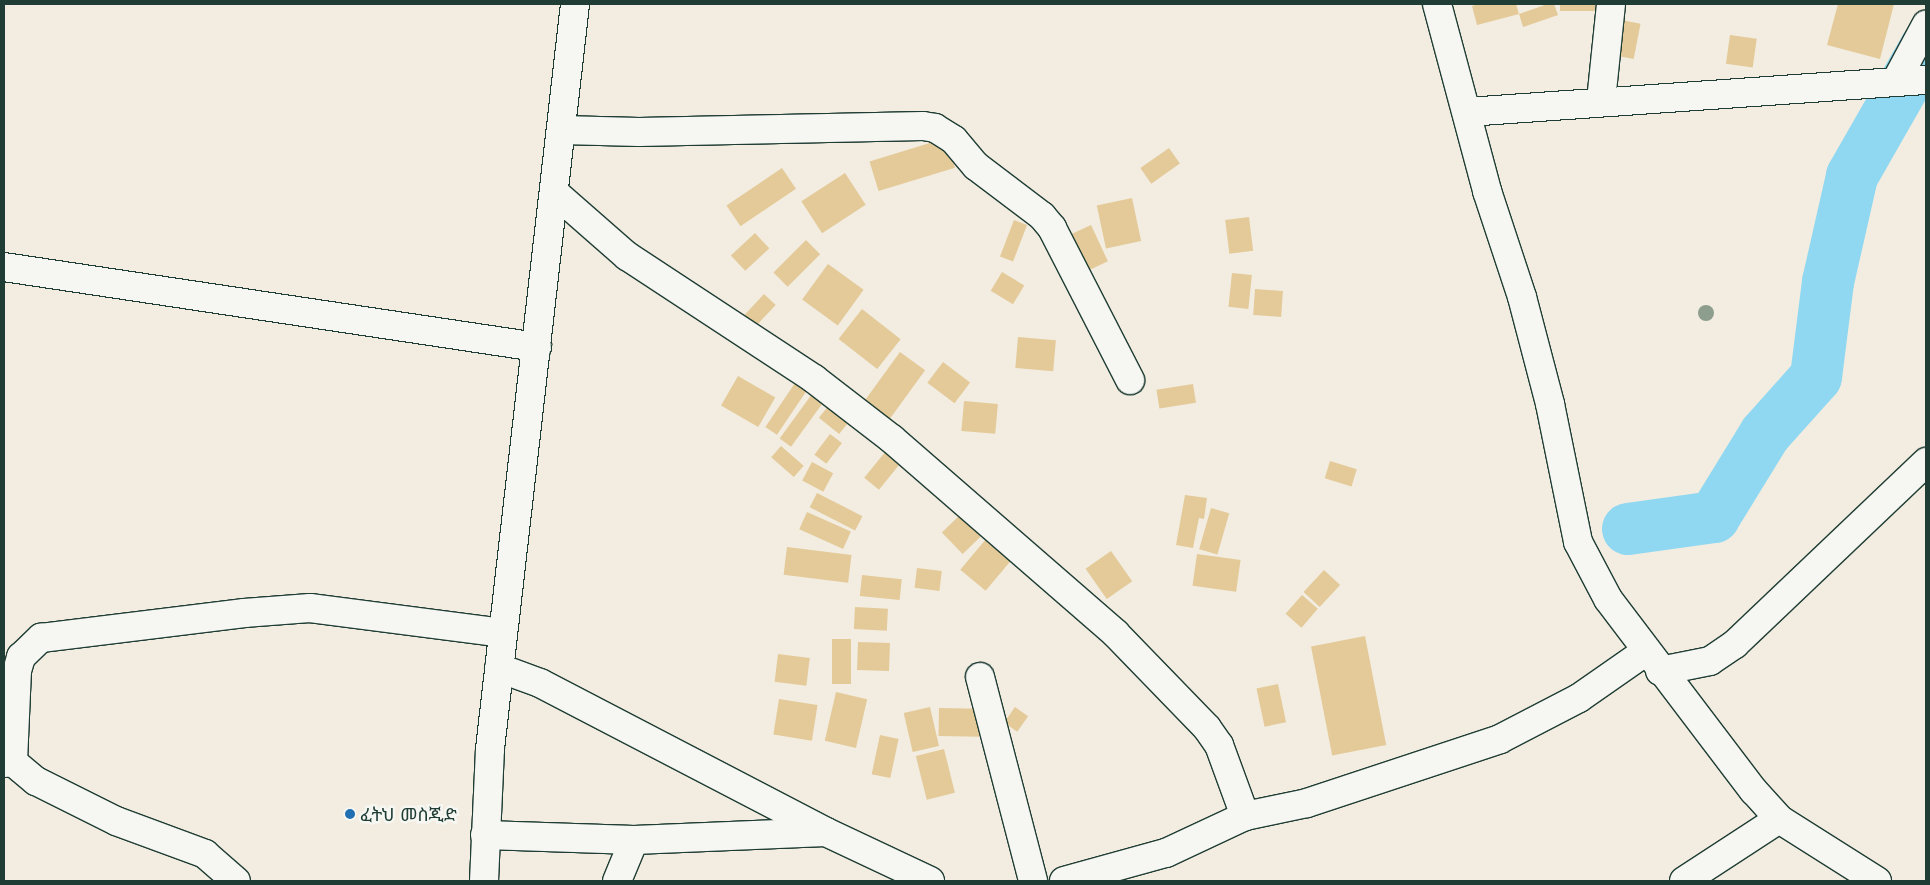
<!DOCTYPE html>
<meta charset="utf-8">
<style>
body{margin:0}
#map{position:relative;width:1930px;height:885px;overflow:hidden;background:#f2ede0;font-family:"Playpen Sans","Noto Sans Ethiopic",sans-serif}
div>[style]{position:absolute}
[style*='--x']{left:calc(var(--x)*1px);top:calc(var(--y)*1px);width:calc(var(--w)*1px);rotate:calc(var(--a)*1deg)}
.river>*{height:52px;margin:-26px;padding:0 26px;transform-origin:26px;border-radius:26px;background:#90d8f1}
.building>*{inset:0;background:#e4ca99;transform-origin:0 0}
.roads{filter:drop-shadow(1px 0 #1f3d34) drop-shadow(-1px 0 #1f3d34) drop-shadow(0 1px #1f3d34) drop-shadow(0 -1px #1f3d34)}
.street>*{height:28px;margin:-14px;padding:0 14px;transform-origin:14px;border-radius:14px;background:#f6f6f2}
.trees>*{width:16px;height:16px;margin:-8px;border-radius:50%;background:#8d9e8e}
.dots>*{width:14px;height:14px;translate:-50% -50%;box-sizing:border-box;border:2px solid #f6f6f2;border-radius:50%}
span{translate:-50% -50%;white-space:nowrap;text-align:center;line-height:1.15;-webkit-text-stroke:5px #f6f6f2;paint-order:stroke}
.poi-label{font-size:18px;color:#1f3d34}
.left{translate:0 -50%;text-align:left}
.frame{position:absolute;inset:0;border:5px solid #1f3d34;pointer-events:none}
</style>
<div id="map">
<div class="river">
<div style="--x:1628;--y:529;--w:87;--a:-7.9"></div>
<div style="--x:1714;--y:517;--w:97;--a:-58.4"></div>
<div style="--x:1765;--y:434;--w:76;--a:-48.2"></div>
<div style="--x:1816;--y:377;--w:96;--a:-82.8"></div>
<div style="--x:1828;--y:282;--w:109;--a:-77.2"></div>
<div style="--x:1852;--y:176;--w:149;--a:-60.2"></div>
</div>
<div class="building">
<div style="clip-path:polygon(1479px 4px,1516px 4px,1519px 14px,1477px 25px,1472px 6px)"></div>
<div style="clip-path:polygon(1548px 4px,1554px 4px,1558px 15px,1523px 27px,1519px 14px)"></div>
<div style="left:1560px;top:4px;width:46px;height:7px"></div>
<div style="clip-path:polygon(1838px 4px,1894px 4px,1880px 59px,1827px 45px)"></div>
<div style="left:1616px;top:19px;width:25px;height:36px;rotate:11deg"></div>
<div style="left:1730px;top:35px;width:27px;height:29px;rotate:8deg"></div>
<div style="left:946px;top:138px;width:31px;height:80px;rotate:73deg"></div>
<div style="left:1169px;top:148px;width:19px;height:35px;rotate:55deg"></div>
<div style="left:782px;top:168px;width:25px;height:67px;rotate:56deg"></div>
<div style="left:845px;top:173px;width:38px;height:52px;rotate:57deg"></div>
<div style="left:1132px;top:198px;width:44px;height:36px;rotate:78deg"></div>
<div style="left:1249px;top:217px;width:34px;height:24px;rotate:83deg"></div>
<div style="left:1014px;top:220px;width:14px;height:39px;rotate:21deg"></div>
<div style="left:1091px;top:225px;width:40px;height:21px;rotate:65deg"></div>
<div style="left:755px;top:233px;width:21px;height:33px;rotate:47deg"></div>
<div style="left:806px;top:240px;width:20px;height:46px;rotate:45deg"></div>
<div style="left:828px;top:264px;width:44px;height:44px;rotate:36deg"></div>
<div style="left:1002px;top:272px;width:26px;height:22px;rotate:31deg"></div>
<div style="left:1232px;top:273px;width:20px;height:34px;rotate:6deg"></div>
<div style="left:1255px;top:289px;width:28px;height:26px;rotate:4deg"></div>
<div style="left:764px;top:294px;width:16px;height:29px;rotate:43deg"></div>
<div style="left:862px;top:309px;width:49px;height:38px;rotate:38deg"></div>
<div style="left:1018px;top:337px;width:38px;height:31px;rotate:5deg"></div>
<div style="left:900px;top:352px;width:31px;height:63px;rotate:36deg"></div>
<div style="left:943px;top:362px;width:34px;height:26px;rotate:37deg"></div>
<div style="left:738px;top:376px;width:43px;height:34px;rotate:30deg"></div>
<div style="left:795px;top:383px;width:14px;height:53px;rotate:34deg"></div>
<div style="left:1193px;top:384px;width:19px;height:37px;rotate:81deg"></div>
<div style="left:812px;top:394px;width:14px;height:55px;rotate:36deg"></div>
<div style="left:834px;top:399px;width:26px;height:24px;rotate:39deg"></div>
<div style="left:964px;top:401px;width:34px;height:30px;rotate:5deg"></div>
<div style="left:830px;top:434px;width:15px;height:26px;rotate:37deg"></div>
<div style="left:781px;top:446px;width:30px;height:15px;rotate:41deg"></div>
<div style="left:890px;top:446px;width:19px;height:41px;rotate:39deg"></div>
<div style="left:1330px;top:461px;width:28px;height:18px;rotate:17deg"></div>
<div style="left:812px;top:462px;width:24px;height:21px;rotate:28deg"></div>
<div style="left:817px;top:493px;width:51px;height:16px;rotate:27deg"></div>
<div style="clip-path:polygon(1185px 495px,1207px 498px,1204px 519px,1199px 518px,1193px 548px,1176px 545px)"></div>
<div style="left:1211px;top:508px;width:19px;height:43px;rotate:16deg"></div>
<div style="left:807px;top:512px;width:48px;height:19px;rotate:24deg"></div>
<div style="left:962px;top:513px;width:30px;height:28px;rotate:46deg"></div>
<div style="left:986px;top:539px;width:33px;height:40px;rotate:40deg"></div>
<div style="left:787px;top:547px;width:65px;height:28px;rotate:7deg"></div>
<div style="left:1111px;top:551px;width:37px;height:31px;rotate:55deg"></div>
<div style="left:1197px;top:554px;width:44px;height:32px;rotate:8deg"></div>
<div style="left:917px;top:568px;width:25px;height:20px;rotate:7deg"></div>
<div style="left:1324px;top:570px;width:22px;height:30px;rotate:43deg"></div>
<div style="left:862px;top:575px;width:40px;height:21px;rotate:6deg"></div>
<div style="left:1302px;top:595px;width:21px;height:25px;rotate:41deg"></div>
<div style="left:855px;top:607px;width:33px;height:22px;rotate:3deg"></div>
<div style="left:1365px;top:636px;width:111px;height:55px;rotate:79deg"></div>
<div style="left:832px;top:639px;width:19px;height:45px"></div>
<div style="left:858px;top:642px;width:32px;height:28px;rotate:2deg"></div>
<div style="left:778px;top:654px;width:32px;height:28px;rotate:7deg"></div>
<div style="left:1278px;top:684px;width:39px;height:22px;rotate:78deg"></div>
<div style="left:836px;top:692px;width:32px;height:50px;rotate:13deg"></div>
<div style="left:779px;top:699px;width:39px;height:36px;rotate:9deg"></div>
<div style="left:930px;top:707px;width:40px;height:27px;rotate:77deg"></div>
<div style="left:1015px;top:707px;width:16px;height:19px;rotate:35deg"></div>
<div style="left:939px;top:708px;width:41px;height:28px;rotate:1deg"></div>
<div style="left:880px;top:735px;width:19px;height:40px;rotate:12deg"></div>
<div style="left:944px;top:749px;width:45px;height:29px;rotate:76deg"></div>
</div>
<div class="roads">
<div class="street">
<div style="--x:1437;--y:4;--w:194;--a:75"></div>
<div style="--x:1487;--y:191;--w:112;--a:71.7"></div>
<div style="--x:1522;--y:297;--w:111;--a:75.3"></div>
<div style="--x:1550;--y:404;--w:141;--a:78.5"></div>
<div style="--x:1578;--y:542;--w:64;--a:62.2"></div>
<div style="--x:1608;--y:599;--w:241;--a:52.8"></div>
<div style="--x:1754;--y:791;--w:38;--a:48"></div>
<div style="--x:1779;--y:819;--w:116;--a:32.3"></div>
<div style="--x:1896;--y:81;--w:64;--a:-61.8"></div>
<div style="--x:1601;--y:101;--w:98;--a:-84.1"></div>
<div style="--x:1467;--y:112;--w:460;--a:-4"></div>
<div style="--x:561;--y:130;--w:78;--a:1.5"></div>
<div style="--x:639;--y:132;--w:284;--a:-1.2"></div>
<div style="--x:923;--y:126;--w:12;--a:9"></div>
<div style="--x:935;--y:128;--w:22;--a:32"></div>
<div style="--x:954;--y:140;--w:34;--a:50"></div>
<div style="--x:976;--y:166;--w:83;--a:37.1"></div>
<div style="--x:1042;--y:216;--w:16;--a:50"></div>
<div style="--x:1052;--y:228;--w:171;--a:62.8"></div>
<div style="--x:555;--y:193;--w:96;--a:41.2"></div>
<div style="--x:627;--y:256;--w:224;--a:33.3"></div>
<div style="--x:814;--y:379;--w:98;--a:37.6"></div>
<div style="--x:892;--y:439;--w:296;--a:41"></div>
<div style="--x:1115;--y:633;--w:132;--a:45.9"></div>
<div style="--x:1207;--y:728;--w:21;--a:55"></div>
<div style="--x:1219;--y:745;--w:76;--a:69.9"></div>
<div style="--x:4;--y:267;--w:539;--a:8.54"></div>
<div style="--x:499;--y:668;--w:44;--a:20.1"></div>
<div style="--x:540;--y:683;--w:322;--a:27.5"></div>
<div style="--x:826;--y:832;--w:115;--a:25.2"></div>
<div style="--x:1660;--y:671;--w:51;--a:-11.3"></div>
<div style="--x:1710;--y:661;--w:30;--a:-34"></div>
<div style="--x:1735;--y:644;--w:264;--a:-43.6"></div>
<div style="--x:980;--y:677;--w:211;--a:75.4"></div>
<div style="--x:13;--y:762;--w:91;--a:-87.5"></div>
<div style="--x:17;--y:671;--w:15;--a:-74"></div>
<div style="--x:21;--y:657;--w:28;--a:-44"></div>
<div style="--x:41;--y:638;--w:205;--a:-7"></div>
<div style="--x:244;--y:613;--w:66;--a:-4.3"></div>
<div style="--x:310;--y:608;--w:194;--a:7.4"></div>
<div style="--x:4;--y:763;--w:9;--a:-6"></div>
<div style="--x:13;--y:762;--w:30;--a:40"></div>
<div style="--x:36;--y:781;--w:89;--a:26.6"></div>
<div style="--x:116;--y:821;--w:95;--a:20.3"></div>
<div style="--x:205;--y:854;--w:41;--a:41.1"></div>
<div style="--x:485;--y:835;--w:149;--a:1.9"></div>
<div style="--x:634;--y:840;--w:192;--a:-2.4"></div>
<div style="--x:484;--y:881;--w:132;--a:-87.4"></div>
<div style="--x:490;--y:749;--w:750;--a:-83.49"></div>
<div style="--x:617;--y:881;--w:44;--a:-67.5"></div>
<div style="--x:1064;--y:881;--w:106;--a:-15.4"></div>
<div style="--x:1166;--y:853;--w:87;--a:-25.1"></div>
<div style="--x:1245;--y:816;--w:63;--a:-11.8"></div>
<div style="--x:1307;--y:803;--w:203;--a:-18.3"></div>
<div style="--x:1500;--y:739;--w:89;--a:-27.4"></div>
<div style="--x:1579;--y:698;--w:80;--a:-34.9"></div>
<div style="--x:1684;--y:881;--w:113;--a:-33.1"></div>
</div>
</div>
<div class="trees">
<div style="left:1706px;top:313px"></div>
</div>
<div class="dots">
<div style="left:350px;top:814px;background:#1f6fb2"></div>
</div>
<div class="poi-label">
<span class="left" style="left:360px;top:814px">ፈትህ መስጂድ</span>
</div>
<div class="frame"></div>
</div>
